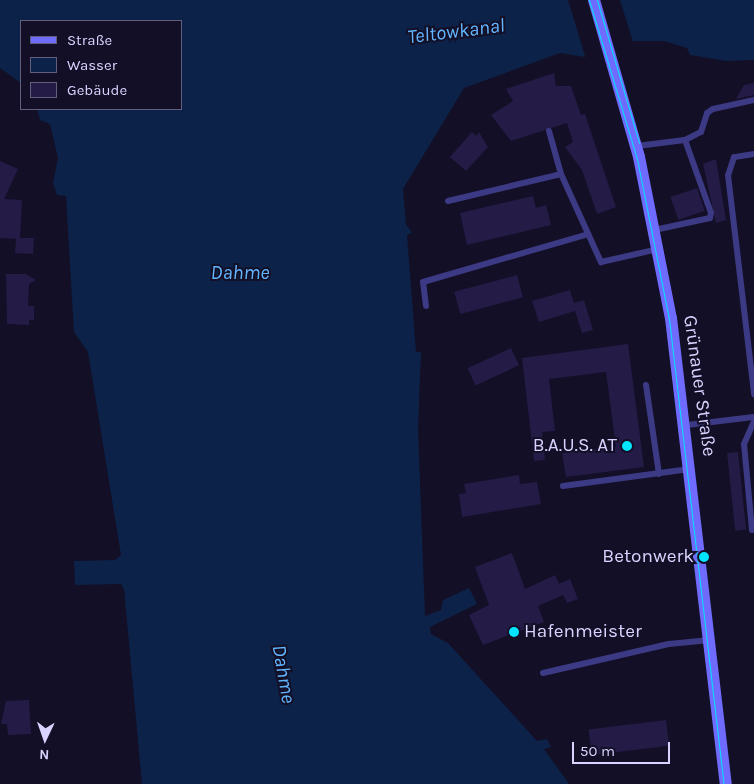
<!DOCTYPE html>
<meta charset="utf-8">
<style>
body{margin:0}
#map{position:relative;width:754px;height:784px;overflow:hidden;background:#130f26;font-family:Karla,sans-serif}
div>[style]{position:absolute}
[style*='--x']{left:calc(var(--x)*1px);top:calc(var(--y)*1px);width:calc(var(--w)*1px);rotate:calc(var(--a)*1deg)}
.water>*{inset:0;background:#0c2248}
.pier>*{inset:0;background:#130f26}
.building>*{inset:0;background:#241b47;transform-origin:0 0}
.service>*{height:6px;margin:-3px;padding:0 3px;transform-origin:3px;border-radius:3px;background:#3d3a85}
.secondary>*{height:12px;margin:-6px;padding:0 6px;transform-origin:6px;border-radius:6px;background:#6f6bff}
.tram>*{height:1px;margin:-0.5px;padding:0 0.5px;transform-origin:0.5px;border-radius:0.5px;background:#00e5ff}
.dots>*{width:14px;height:14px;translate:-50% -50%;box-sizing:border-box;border:2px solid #130f26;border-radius:50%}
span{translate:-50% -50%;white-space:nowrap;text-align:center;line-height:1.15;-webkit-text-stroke:4px #130f26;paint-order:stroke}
.street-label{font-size:19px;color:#d9d4ff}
.poi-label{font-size:19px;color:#d9d4ff}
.right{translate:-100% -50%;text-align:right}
.left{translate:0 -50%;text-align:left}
.water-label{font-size:20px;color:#62b6ff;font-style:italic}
.legend{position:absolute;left:20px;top:20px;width:162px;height:90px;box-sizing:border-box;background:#130f26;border:1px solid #625e7d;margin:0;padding:6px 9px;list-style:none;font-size:15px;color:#d9d4ff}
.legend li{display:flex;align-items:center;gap:10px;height:25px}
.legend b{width:25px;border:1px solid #625e7d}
.north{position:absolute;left:20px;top:714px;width:50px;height:50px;-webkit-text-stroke:4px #130f26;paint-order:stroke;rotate:183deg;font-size:14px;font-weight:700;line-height:20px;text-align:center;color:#d9d4ff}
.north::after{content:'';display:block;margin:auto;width:18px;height:22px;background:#d9d4ff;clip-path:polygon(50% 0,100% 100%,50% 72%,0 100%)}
.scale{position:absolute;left:572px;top:742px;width:98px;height:22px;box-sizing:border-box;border:2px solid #d9d4ff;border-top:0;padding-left:6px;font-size:15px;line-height:18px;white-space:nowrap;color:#d9d4ff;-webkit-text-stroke:4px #130f26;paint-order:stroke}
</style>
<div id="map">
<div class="water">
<div style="clip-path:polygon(0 0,754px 0,754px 60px,726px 61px,690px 55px,687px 48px,664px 41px,636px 41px,585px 57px,560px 53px,464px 88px,403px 189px,406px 224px,412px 233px,407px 235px,416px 352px,421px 352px,418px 429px,425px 616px,441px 610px,443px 600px,469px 588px,477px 604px,430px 627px,431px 634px,448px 643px,537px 741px,547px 739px,551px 747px,544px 749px,569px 784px,142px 784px,124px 589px,121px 584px,75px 585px,74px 561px,115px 560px,121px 555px,88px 352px,74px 332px,66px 196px,57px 195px,53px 183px,58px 158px,50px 124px,40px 120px,37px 109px,181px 109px,181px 21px,21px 21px,21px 83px,0 68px)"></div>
</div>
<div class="pier">
<div style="clip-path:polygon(568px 0,620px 0,634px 45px,586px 59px)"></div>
</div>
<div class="building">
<div style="clip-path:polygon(554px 73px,556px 86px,571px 86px,581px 115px,585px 114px,616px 207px,597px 214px,582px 170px,565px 147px,573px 142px,567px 123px,511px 141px,491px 115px,513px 101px,506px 89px)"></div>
<div style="clip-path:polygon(754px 83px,754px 95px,736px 99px,744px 85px)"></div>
<div style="clip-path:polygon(472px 132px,476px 136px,479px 132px,488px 147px,466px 171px,450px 157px)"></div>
<div style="clip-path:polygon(716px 159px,726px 220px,716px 223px,703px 164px)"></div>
<div style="clip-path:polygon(0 161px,18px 169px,4px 199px,22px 200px,20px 238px,34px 238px,33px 254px,15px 253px,16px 239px,0 238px)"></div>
<div style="left:697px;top:188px;width:24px;height:28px;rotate:71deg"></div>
<div style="clip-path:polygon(533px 196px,536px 208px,546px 205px,551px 225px,467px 245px,460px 213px)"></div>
<div style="clip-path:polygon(6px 274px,26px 274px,36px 280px,29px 284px,28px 306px,34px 306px,34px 320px,29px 320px,29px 325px,7px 324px)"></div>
<div style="left:517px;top:275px;width:23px;height:65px;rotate:75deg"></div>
<div style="clip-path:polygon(570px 290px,574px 303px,584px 300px,593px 330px,582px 333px,575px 311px,539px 322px,532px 301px)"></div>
<div style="clip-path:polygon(628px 344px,644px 467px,566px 477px,562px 453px,616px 447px,606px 372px,549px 379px,555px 431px,542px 432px,545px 460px,534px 461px,522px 358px)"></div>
<div style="left:511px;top:348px;width:19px;height:48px;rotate:65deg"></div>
<div style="left:738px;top:452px;width:78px;height:11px;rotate:84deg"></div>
<div style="clip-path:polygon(519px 475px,520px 484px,537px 482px,541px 504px,462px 517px,459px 494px,466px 493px,464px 484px)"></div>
<div style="clip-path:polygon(512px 553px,525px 589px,555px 575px,559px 584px,570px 579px,578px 599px,567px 603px,563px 595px,538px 606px,544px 622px,483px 645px,469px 615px,489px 605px,475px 567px)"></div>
<div style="clip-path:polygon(29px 700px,31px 734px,8px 735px,7px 724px,1px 724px,6px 701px)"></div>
<div style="left:666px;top:720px;width:26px;height:78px;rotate:83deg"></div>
</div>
<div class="service">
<div style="--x:549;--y:131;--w:45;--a:74.4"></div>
<div style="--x:561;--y:174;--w:97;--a:65.6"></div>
<div style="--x:601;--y:262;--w:58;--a:-12.8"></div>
<div style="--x:685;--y:140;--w:18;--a:-27"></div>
<div style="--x:701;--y:132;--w:20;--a:-72"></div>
<div style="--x:707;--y:113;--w:7;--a:-34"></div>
<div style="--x:713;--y:109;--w:42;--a:-12.4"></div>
<div style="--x:637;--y:146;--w:48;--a:-7.1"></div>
<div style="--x:685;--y:140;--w:77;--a:70.4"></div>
<div style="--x:711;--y:213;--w:5;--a:101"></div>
<div style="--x:710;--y:218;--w:57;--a:167.9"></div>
<div style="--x:754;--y:154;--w:20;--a:171"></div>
<div style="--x:734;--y:157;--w:19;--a:108"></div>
<div style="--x:728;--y:175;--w:221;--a:83.2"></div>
<div style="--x:448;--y:201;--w:116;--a:-13.4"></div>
<div style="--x:426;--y:306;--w:24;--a:-97"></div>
<div style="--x:423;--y:282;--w:172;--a:-16.2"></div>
<div style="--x:646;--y:385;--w:90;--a:81.7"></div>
<div style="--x:687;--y:425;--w:67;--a:-6.8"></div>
<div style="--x:563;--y:486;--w:128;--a:-7.6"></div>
<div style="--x:752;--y:530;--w:86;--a:-95.3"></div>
<div style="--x:744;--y:444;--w:24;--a:-66"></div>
<div style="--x:543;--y:673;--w:129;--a:-13"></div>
<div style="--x:669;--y:644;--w:41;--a:-5.6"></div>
</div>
<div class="secondary">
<div style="--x:594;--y:0;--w:163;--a:74"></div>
<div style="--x:639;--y:157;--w:164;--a:78.8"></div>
<div style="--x:671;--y:318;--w:469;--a:83.3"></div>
</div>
<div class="tram">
<div style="--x:589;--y:0;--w:166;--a:73.2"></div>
<div style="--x:637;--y:159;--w:163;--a:78.7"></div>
<div style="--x:669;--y:319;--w:468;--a:83.3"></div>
<div style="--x:597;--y:0;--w:149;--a:73.6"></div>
</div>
<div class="dots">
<div style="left:627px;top:446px;background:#00e5ff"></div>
<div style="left:704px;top:557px;background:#00e5ff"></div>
<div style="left:514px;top:632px;background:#00e5ff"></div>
</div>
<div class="street-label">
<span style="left:699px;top:386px;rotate:82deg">Grünauer Straße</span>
</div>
<div class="poi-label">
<span class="right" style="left:617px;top:446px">B.A.U.S. AT</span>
<span class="right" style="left:694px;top:557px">Betonwerk</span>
<span class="left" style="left:524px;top:632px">Hafenmeister</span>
</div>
<div class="water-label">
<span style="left:456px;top:31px;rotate:-7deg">Teltowkanal</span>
<span style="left:240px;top:272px">Dahme</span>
<span style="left:284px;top:674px;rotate:80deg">Dahme</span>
</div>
<ul class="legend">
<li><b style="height:6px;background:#6f6bff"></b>Straße</li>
<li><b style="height:14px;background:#0c2248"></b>Wasser</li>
<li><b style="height:14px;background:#241b47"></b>Gebäude</li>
</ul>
<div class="north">N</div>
<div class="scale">50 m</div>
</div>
